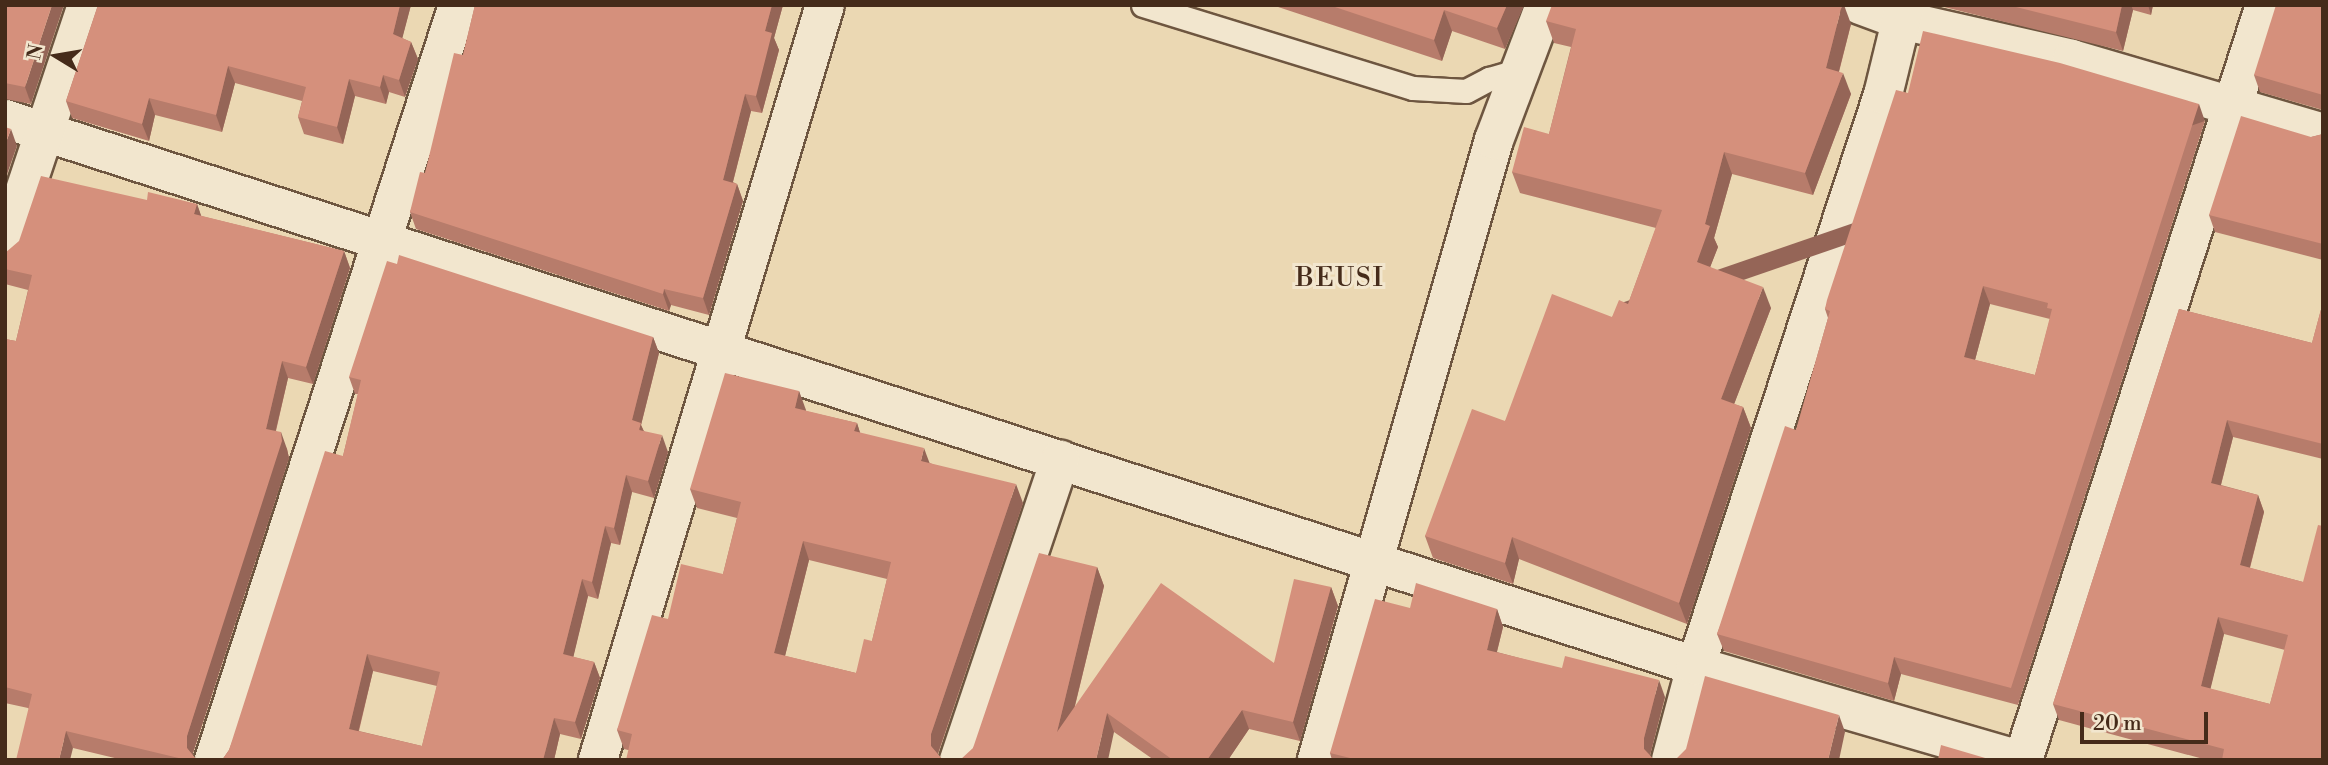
<!DOCTYPE html>
<style>
body{margin:0}
#map{position:relative;width:2328px;height:765px;overflow:hidden;background:#ebd8b3;font-family:"Libre Bodoni",serif}
div>[style]{position:absolute}
[style*='--x']{left:calc(var(--x)*1px);top:calc(var(--y)*1px);width:calc(var(--w)*1px);rotate:calc(var(--a)*1deg)}
.roads{filter:drop-shadow(2px 0 #6e5640) drop-shadow(-2px 0 #6e5640) drop-shadow(0 2px #6e5640) drop-shadow(0 -2px #6e5640)}
.lane>*{height:23px;margin:-11.5px;padding:0 11.5px;transform-origin:11.5px;border-radius:11.5px;background:#f2e6ce}
.street>*{height:38px;margin:-19px;padding:0 19px;transform-origin:19px;border-radius:19px;background:#f2e6ce}
.wall>*{inset:0;background:#b77c6b}
.shaded-wall>*{inset:0;background:#956557;transform-origin:0 0}
.building>*{inset:0;background:#d5907c}
span{translate:-50% -50%;white-space:nowrap;text-align:center;line-height:1.15;-webkit-text-stroke:6px #f2e6ce;paint-order:stroke}
.quarter-label{font-size:26px;color:#452b1a;letter-spacing:2px}
.frame{position:absolute;inset:0;border:7px solid #452b1a;pointer-events:none}
.north{position:absolute;left:21px;top:21px;width:70px;height:70px;-webkit-text-stroke:5px #f2e6ce;paint-order:stroke;rotate:281deg;font-size:19px;font-weight:700;line-height:28px;text-align:center;color:#452b1a}
.north::after{content:'';display:block;margin:auto;width:24px;height:32px;background:#452b1a;clip-path:polygon(50% 0,100% 100%,50% 72%,0 100%)}
.scale{position:absolute;left:2080px;top:712px;width:128px;height:32px;box-sizing:border-box;border:4px solid #452b1a;border-top:0;padding-left:9px;font-size:21px;line-height:24px;white-space:nowrap;color:#452b1a;-webkit-text-stroke:5px #f2e6ce;paint-order:stroke}
</style>
<div id="map">
<div class="roads">
<div class="lane">
<div style="--x:1143;--y:5;--w:282;--a:17.1"></div>
<div style="--x:1413;--y:88;--w:53;--a:3.2"></div>
<div style="--x:1466;--y:91;--w:26;--a:-28"></div>
<div style="--x:1489;--y:79;--w:33;--a:-16"></div>
</div>
<div class="street">
<div style="--x:1860;--y:5;--w:44;--a:20.1"></div>
<div style="--x:1901;--y:20;--w:175;--a:12.8"></div>
<div style="--x:2072;--y:59;--w:262;--a:16.4"></div>
<div style="--x:5;--y:119;--w:1777;--a:17.93"></div>
<div style="--x:1696;--y:666;--w:336;--a:16.2"></div>
<div style="--x:5;--y:250;--w:258;--a:-71.5"></div>
<div style="--x:214;--y:760;--w:793;--a:-72.09"></div>
<div style="--x:598;--y:760;--w:788;--a:-73.27"></div>
<div style="--x:959;--y:760;--w:317;--a:-71.4"></div>
<div style="--x:1317;--y:760;--w:645;--a:-74.07"></div>
<div style="--x:1494;--y:140;--w:144;--a:-69.3"></div>
<div style="--x:1671;--y:760;--w:97;--a:-75.1"></div>
<div style="--x:1696;--y:666;--w:601;--a:-71.87"></div>
<div style="--x:1883;--y:95;--w:93;--a:-76.3"></div>
<div style="--x:2023;--y:760;--w:793;--a:-72.23"></div>
</div>
</div>
<div class="wall">
<div style="clip-path:polygon(5px 5px,31px 104px,5px 99px)"></div>
<div style="clip-path:polygon(98px 5px,411px 5px,402px 38px,411px 42px,418px 59px,405px 97px,389px 92px,386px 104px,355px 96px,343px 144px,304px 134px,298px 117px,302px 101px,235px 83px,222px 132px,155px 115px,149px 141px,72px 118px,66px 101px)"></div>
<div style="clip-path:polygon(475px 5px,783px 5px,774px 38px,779px 50px,762px 113px,751px 111px,733px 182px,737px 184px,743px 201px,709px 315px,671px 305px,669px 311px,416px 229px,410px 212px,425px 173px,463px 55px)"></div>
<div style="clip-path:polygon(1272px 5px,1524px 5px,1505px 49px,1452px 31px,1442px 61px)"></div>
<div style="clip-path:polygon(1939px 5px,2153px 5px,2151px 15px,2133px 10px,2123px 51px,1940px 6px)"></div>
<div style="clip-path:polygon(2323px 5px,2323px 110px,2260px 92px,2254px 75px)"></div>
<div style="clip-path:polygon(1546px 21px,1851px 24px,1839px 72px,1851px 94px,1813px 195px,1732px 174px,1714px 238px,1718px 247px,1710px 267px,1771px 308px,1734px 404px,1743px 407px,1751px 428px,1687px 624px,1519px 559px,1513px 584px,1433px 558px,1425px 536px,1505px 421px,1612px 317px,1628px 304px,1656px 228px,1520px 193px,1512px 172px,1549px 134px,1571px 47px,1554px 43px)"></div>
<div style="clip-path:polygon(evenodd,1908px 93px,2205px 121px,2018px 705px,1901px 674px,1894px 701px,1724px 651px,1717px 634px,1796px 430px,1828px 318px,1825px 309px,1908px 93px,1990px 304px,2050px 319px,2035px 375px,1975px 360px,1990px 304px)"></div>
<div style="clip-path:polygon(2323px 134px,2323px 260px,2215px 232px,2209px 215px,2311px 137px)"></div>
<div style="clip-path:polygon(147px 200px,197px 204px,201px 216px,344px 251px,350px 268px,313px 384px,288px 378px,276px 431px,287px 449px,289px 458px,193px 753px,193px 756px,197px 760px,123px 760px,73px 748px,28px 708px,5px 703px,5px 339px,16px 341px,28px 290px,5px 284px,5px 253px)"></div>
<div style="clip-path:polygon(evenodd,2323px 302px,2323px 459px,2233px 437px,2221px 485px,2258px 495px,2264px 512px,2250px 568px,2303px 582px,2323px 760px,2207px 760px,2059px 720px,2053px 704px,2179px 309px,2312px 343px,2323px 302px,2224px 634px,2285px 650px,2270px 704px,2210px 689px,2224px 634px)"></div>
<div style="clip-path:polygon(evenodd,653px 337px,659px 353px,641px 425px,644px 431px,668px 452px,654px 498px,632px 492px,620px 545px,611px 543px,598px 599px,588px 596px,573px 657px,594px 662px,600px 678px,581px 739px,560px 734px,554px 760px,222px 760px,229px 750px,343px 456px,358px 394px,355px 394px,349px 377px,653px 337px,373px 671px,437px 686px,422px 746px,359px 731px,373px 671px)"></div>
<div style="clip-path:polygon(evenodd,799px 391px,805px 411px,857px 423px,860px 433px,1023px 503px,938px 754px,628px 750px,624px 749px,617px 730px,668px 619px,723px 574px,737px 518px,697px 508px,690px 489px,799px 391px,809px 560px,887px 579px,872px 641px,856px 673px,785px 656px,809px 560px)"></div>
<div style="clip-path:polygon(1097px 567px,1104px 586px,1075px 706px,1274px 663px,1331px 587px,1338px 606px,1300px 741px,1249px 729px,1228px 760px,1154px 760px,1114px 732px,973px 748px)"></div>
<div style="clip-path:polygon(1410px 608px,1497px 609px,1503px 627px,1497px 652px,1665px 697px,1650px 755px,1654px 760px,1332px 760px,1330px 753px)"></div>
</div>
<div class="shaded-wall">
<div style="clip-path:polygon(52px 5px,64px 5px,31px 104px,25px 87px)"></div>
<div style="clip-path:polygon(400px 5px,411px 5px,399px 51px,393px 34px)"></div>
<div style="clip-path:polygon(772px 5px,783px 5px,774px 38px,779px 50px,762px 113px,756px 96px,765px 31px)"></div>
<div style="clip-path:polygon(1507px 5px,1524px 5px,1505px 49px,1497px 28px)"></div>
<div style="clip-path:polygon(1842px 5px,1844px 5px,1851px 24px,1834px 90px,1826px 68px)"></div>
<div style="clip-path:polygon(2122px 5px,2131px 5px,2133px 10px,2123px 51px,2116px 32px)"></div>
<div style="clip-path:polygon(2148px 5px,2153px 5px,2151px 15px)"></div>
<div style="clip-path:polygon(1444px 10px,1452px 31px,1442px 61px,1434px 40px)"></div>
<div style="clip-path:polygon(411px 42px,418px 59px,405px 97px,399px 80px)"></div>
<div style="clip-path:polygon(228px 66px,235px 83px,222px 132px,216px 115px)"></div>
<div style="clip-path:polygon(1843px 73px,1851px 94px,1813px 195px,1805px 173px)"></div>
<div style="clip-path:polygon(383px 75px,389px 92px,386px 104px,380px 87px)"></div>
<div style="clip-path:polygon(349px 79px,355px 96px,343px 144px,337px 127px)"></div>
<div style="clip-path:polygon(745px 94px,751px 111px,729px 197px,723px 180px)"></div>
<div style="clip-path:polygon(149px 98px,155px 115px,149px 141px,142px 124px)"></div>
<div style="left:2199px;top:104px;width:18px;height:614px;rotate:71deg"></div>
<div style="clip-path:polygon(11px 129px,17px 146px,5px 180px,5px 145px)"></div>
<div style="clip-path:polygon(1724px 152px,1732px 174px,1714px 238px,1718px 247px,1704px 283px,1697px 262px,1705px 224px)"></div>
<div style="clip-path:polygon(737px 184px,743px 201px,709px 315px,703px 298px)"></div>
<div style="clip-path:polygon(197px 204px,203px 221px,194px 214px)"></div>
<div style="clip-path:polygon(344px 251px,350px 268px,313px 384px,306px 367px)"></div>
<div style="clip-path:polygon(1983px 286px,1990px 304px,1971px 375px,1964px 357px)"></div>
<div style="clip-path:polygon(1763px 287px,1771px 308px,1728px 420px,1721px 399px)"></div>
<div style="clip-path:polygon(664px 289px,671px 305px,669px 311px,663px 294px)"></div>
<div style="clip-path:polygon(653px 337px,659px 353px,641px 425px,647px 439px,632px 420px)"></div>
<div style="clip-path:polygon(282px 361px,288px 378px,272px 446px,266px 429px)"></div>
<div style="clip-path:polygon(799px 391px,806px 410px,802px 427px,795px 408px)"></div>
<div style="clip-path:polygon(1743px 407px,1751px 428px,1687px 624px,1679px 603px)"></div>
<div style="clip-path:polygon(2227px 420px,2233px 437px,2217px 500px,2211px 483px)"></div>
<div style="clip-path:polygon(857px 423px,863px 442px,854px 431px)"></div>
<div style="clip-path:polygon(281px 432px,287px 449px,289px 458px,193px 753px,193px 760px,187px 748px,187px 736px)"></div>
<div style="clip-path:polygon(662px 435px,668px 452px,654px 498px,648px 481px)"></div>
<div style="clip-path:polygon(924px 448px,931px 467px,921px 461px)"></div>
<div style="clip-path:polygon(626px 475px,632px 492px,620px 545px,614px 528px)"></div>
<div style="clip-path:polygon(1016px 484px,1023px 503px,938px 753px,938px 760px,931px 746px,931px 734px)"></div>
<div style="clip-path:polygon(2258px 495px,2264px 512px,2246px 582px,2240px 565px)"></div>
<div style="clip-path:polygon(605px 526px,611px 543px,598px 599px,592px 582px)"></div>
<div style="clip-path:polygon(1512px 537px,1519px 559px,1513px 584px,1505px 563px)"></div>
<div style="clip-path:polygon(803px 541px,809px 560px,781px 672px,774px 653px)"></div>
<div style="clip-path:polygon(1097px 567px,1104px 586px,1064px 750px,1057px 732px)"></div>
<div style="clip-path:polygon(582px 579px,588px 596px,570px 671px,563px 654px)"></div>
<div style="clip-path:polygon(1331px 587px,1338px 606px,1300px 741px,1293px 722px)"></div>
<div style="clip-path:polygon(1497px 609px,1503px 627px,1493px 667px,1487px 650px)"></div>
<div style="clip-path:polygon(2218px 617px,2224px 634px,2207px 703px,2201px 686px)"></div>
<div style="clip-path:polygon(367px 654px,373px 671px,355px 745px,349px 729px)"></div>
<div style="clip-path:polygon(1894px 657px,1901px 674px,1894px 701px,1888px 683px)"></div>
<div style="clip-path:polygon(594px 662px,600px 678px,581px 739px,575px 722px)"></div>
<div style="clip-path:polygon(1659px 680px,1665px 697px,1650px 755px,1644px 749px,1644px 738px)"></div>
<div style="clip-path:polygon(1242px 710px,1249px 729px,1228px 760px,1207px 760px)"></div>
<div style="clip-path:polygon(1107px 713px,1114px 732px,1108px 760px,1096px 760px)"></div>
<div style="clip-path:polygon(1839px 715px,1845px 732px,1839px 760px,1828px 760px)"></div>
<div style="clip-path:polygon(554px 718px,560px 734px,554px 760px,543px 760px)"></div>
<div style="clip-path:polygon(66px 731px,73px 748px,70px 760px,59px 760px)"></div>
</div>
<div class="building">
<div style="clip-path:polygon(5px 5px,52px 5px,25px 87px,5px 83px)"></div>
<div style="clip-path:polygon(98px 5px,400px 5px,393px 34px,411px 42px,399px 80px,383px 75px,380px 87px,349px 79px,337px 127px,298px 117px,306px 87px,228px 66px,216px 115px,149px 98px,142px 124px,66px 101px)"></div>
<div style="clip-path:polygon(475px 5px,772px 5px,765px 31px,772px 33px,756px 96px,745px 94px,723px 180px,737px 184px,703px 298px,664px 289px,663px 294px,410px 212px,420px 172px,425px 173px,454px 53px,463px 55px)"></div>
<div style="clip-path:polygon(1329px 5px,1507px 5px,1497px 28px,1444px 10px,1434px 40px)"></div>
<div style="clip-path:polygon(1552px 5px,1842px 5px,1826px 68px,1843px 73px,1805px 173px,1724px 152px,1705px 224px,1710px 226px,1697px 262px,1763px 287px,1721px 399px,1743px 407px,1679px 603px,1512px 537px,1505px 563px,1425px 536px,1472px 409px,1505px 421px,1552px 294px,1612px 317px,1619px 300px,1628px 304px,1662px 210px,1512px 172px,1524px 127px,1549px 134px,1576px 29px,1546px 21px)"></div>
<div style="clip-path:polygon(2008px 5px,2122px 5px,2116px 32px)"></div>
<div style="clip-path:polygon(2276px 5px,2323px 5px,2323px 95px,2254px 75px)"></div>
<div style="clip-path:polygon(evenodd,1923px 31px,2060px 63px,2199px 104px,2011px 688px,1894px 657px,1888px 683px,1717px 634px,1785px 426px,1796px 430px,1830px 311px,1825px 309px,1827px 300px,1896px 90px,1908px 93px,1923px 31px,1983px 286px,2048px 303px,2047px 308px,2052px 309px,2035px 375px,1964px 357px,1983px 286px)"></div>
<div style="clip-path:polygon(2241px 116px,2311px 137px,2323px 134px,2323px 244px,2209px 215px)"></div>
<div style="clip-path:polygon(5px 127px,11px 129px,5px 145px)"></div>
<div style="clip-path:polygon(41px 176px,147px 200px,148px 192px,197px 204px,194px 214px,344px 251px,306px 367px,282px 361px,266px 429px,281px 432px,282px 441px,187px 736px,187px 748px,197px 760px,187px 760px,66px 731px,59px 760px,16px 760px,32px 694px,5px 687px,5px 339px,16px 341px,32px 275px,5px 269px,5px 253px,19px 241px)"></div>
<div style="clip-path:polygon(evenodd,399px 255px,653px 337px,632px 420px,641px 423px,639px 430px,662px 435px,648px 481px,626px 475px,614px 528px,605px 526px,592px 582px,582px 579px,563px 654px,594px 662px,575px 722px,554px 718px,543px 760px,222px 760px,229px 750px,325px 451px,343px 456px,361px 380px,349px 377px,387px 261px,397px 264px,399px 255px,367px 654px,440px 672px,422px 746px,349px 729px,367px 654px)"></div>
<div style="clip-path:polygon(evenodd,2323px 302px,2323px 444px,2227px 420px,2211px 483px,2258px 495px,2240px 565px,2303px 582px,2318px 525px,2323px 526px,2323px 760px,2222px 760px,2224px 749px,2053px 704px,2179px 309px,2312px 343px,2323px 302px,2218px 617px,2288px 635px,2270px 704px,2201px 686px,2218px 617px)"></div>
<div style="clip-path:polygon(evenodd,725px 373px,799px 391px,795px 408px,857px 423px,854px 431px,924px 448px,921px 461px,1016px 484px,931px 734px,931px 746px,943px 760px,626px 760px,632px 734px,617px 730px,652px 615px,668px 619px,681px 564px,723px 574px,741px 502px,690px 489px,725px 373px,803px 541px,891px 562px,872px 641px,864px 639px,856px 673px,774px 653px,803px 541px)"></div>
<div style="clip-path:polygon(1039px 553px,1097px 567px,1057px 732px,1161px 583px,1274px 663px,1294px 579px,1331px 587px,1293px 722px,1242px 710px,1207px 760px,1173px 760px,1107px 713px,1096px 760px,960px 760px,973px 748px)"></div>
<div style="clip-path:polygon(1416px 583px,1497px 609px,1487px 650px,1562px 668px,1565px 656px,1659px 680px,1644px 738px,1644px 749px,1654px 760px,1358px 760px,1330px 753px,1375px 599px,1410px 608px)"></div>
<div style="clip-path:polygon(1705px 676px,1839px 715px,1828px 760px,1675px 760px,1686px 749px)"></div>
<div style="clip-path:polygon(1941px 745px,1992px 760px,1938px 760px)"></div>
</div>
<div class="quarter-label">
<span style="left:1340px;top:279px">BEUSI</span>
</div>
<div class="frame"></div>
<div class="north">N</div>
<div class="scale">20 m</div>
</div>
